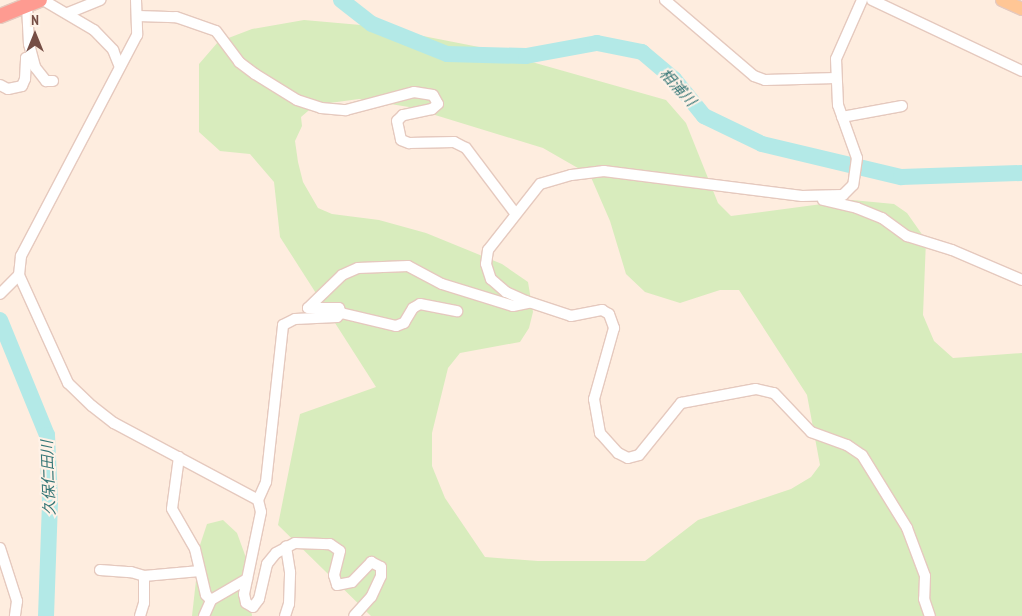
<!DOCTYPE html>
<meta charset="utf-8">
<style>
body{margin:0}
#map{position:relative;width:1022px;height:616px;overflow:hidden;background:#feeddf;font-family:"PT Sans Narrow","Noto Sans JP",sans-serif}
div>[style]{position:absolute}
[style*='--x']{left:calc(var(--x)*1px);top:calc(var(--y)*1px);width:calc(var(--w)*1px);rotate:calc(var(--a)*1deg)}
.green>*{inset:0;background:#d8ecbd}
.river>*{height:16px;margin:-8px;padding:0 8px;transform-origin:8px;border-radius:8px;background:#b3e9e7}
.roads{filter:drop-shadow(1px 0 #e5c9be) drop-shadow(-1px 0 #e5c9be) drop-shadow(0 1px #e5c9be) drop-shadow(0 -1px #e5c9be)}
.minor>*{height:10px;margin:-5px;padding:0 5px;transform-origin:5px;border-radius:5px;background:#fff}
.major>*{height:12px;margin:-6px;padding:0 6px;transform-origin:6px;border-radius:6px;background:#ffc695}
.highway>*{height:14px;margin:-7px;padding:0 7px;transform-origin:7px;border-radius:7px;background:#fe9b91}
span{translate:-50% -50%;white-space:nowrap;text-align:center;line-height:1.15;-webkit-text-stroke:4px #fff2e7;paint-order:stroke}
.water-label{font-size:15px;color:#357676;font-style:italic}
.north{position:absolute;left:10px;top:10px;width:50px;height:50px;-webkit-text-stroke:4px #fff2e7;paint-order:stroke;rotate:0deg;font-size:14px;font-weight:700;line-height:20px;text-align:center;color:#764e45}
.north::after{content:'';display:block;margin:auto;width:18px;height:22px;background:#764e45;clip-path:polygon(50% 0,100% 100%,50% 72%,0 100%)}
</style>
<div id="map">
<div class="green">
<div style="clip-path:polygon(evenodd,304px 20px,372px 26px,479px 47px,666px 100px,686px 123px,718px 203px,731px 216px,852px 200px,894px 204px,907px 213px,926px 240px,923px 315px,934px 341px,953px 358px,1022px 353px,1022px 616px,371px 616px,278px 525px,300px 414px,376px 387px,280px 237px,274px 182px,250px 154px,220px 151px,199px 132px,199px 64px,218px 42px,252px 29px,304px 20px,359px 99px,409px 107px,543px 148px,590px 175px,610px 221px,626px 274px,645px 292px,680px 303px,720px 290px,739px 290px,807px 395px,820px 465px,811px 477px,791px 489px,698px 520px,645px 561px,538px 561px,485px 557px,445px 498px,432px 466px,432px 433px,448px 368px,460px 353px,520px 342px,529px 328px,533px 312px,528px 282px,502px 264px,426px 233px,379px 220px,332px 214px,318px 208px,303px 182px,298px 162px,295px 141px,302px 126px,301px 117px,315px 105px,359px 99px)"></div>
<div style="clip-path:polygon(223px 520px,237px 533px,245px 555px,252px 616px,192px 616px,200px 545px,207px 524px)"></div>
</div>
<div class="river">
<div style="--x:341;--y:0;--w:39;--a:38"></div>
<div style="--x:372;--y:24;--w:81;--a:21.8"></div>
<div style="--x:447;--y:54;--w:79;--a:1.5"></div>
<div style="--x:526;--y:56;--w:72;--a:-10.4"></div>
<div style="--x:597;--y:43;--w:46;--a:11.3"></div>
<div style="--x:642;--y:52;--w:42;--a:40.2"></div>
<div style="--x:674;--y:79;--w:48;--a:51"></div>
<div style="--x:704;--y:116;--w:64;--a:25.8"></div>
<div style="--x:762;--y:144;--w:143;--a:13.4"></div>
<div style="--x:901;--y:177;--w:121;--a:-1.9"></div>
<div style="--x:0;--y:320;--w:124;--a:67.8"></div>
<div style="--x:47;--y:435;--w:67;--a:87.4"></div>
<div style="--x:50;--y:502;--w:114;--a:92"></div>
</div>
<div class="roads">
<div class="minor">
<div style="--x:43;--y:0;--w:59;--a:30.5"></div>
<div style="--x:94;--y:30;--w:28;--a:46"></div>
<div style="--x:113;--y:50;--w:18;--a:68"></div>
<div style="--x:136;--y:0;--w:35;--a:88"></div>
<div style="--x:137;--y:35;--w:250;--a:117.7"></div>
<div style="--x:21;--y:256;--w:19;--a:96"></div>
<div style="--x:19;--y:275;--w:119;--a:65.6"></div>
<div style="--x:68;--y:383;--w:33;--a:44"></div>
<div style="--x:92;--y:406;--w:28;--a:38"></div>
<div style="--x:114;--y:423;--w:163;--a:28.1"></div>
<div style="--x:258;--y:500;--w:12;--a:76"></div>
<div style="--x:261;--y:512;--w:84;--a:101.7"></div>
<div style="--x:244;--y:594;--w:9;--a:77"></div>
<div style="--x:246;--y:603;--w:8;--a:30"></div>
<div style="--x:253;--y:607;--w:10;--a:-53"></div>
<div style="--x:259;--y:599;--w:36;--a:-77"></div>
<div style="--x:267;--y:564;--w:14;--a:-51"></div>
<div style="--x:276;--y:553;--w:21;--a:-28"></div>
<div style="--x:295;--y:543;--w:35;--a:2"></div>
<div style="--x:330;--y:544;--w:12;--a:35"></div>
<div style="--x:340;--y:551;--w:25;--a:104"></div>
<div style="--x:334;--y:575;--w:10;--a:73"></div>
<div style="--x:337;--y:585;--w:15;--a:-11"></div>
<div style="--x:352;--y:582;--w:28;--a:-46"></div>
<div style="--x:371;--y:562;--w:11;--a:27"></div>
<div style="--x:381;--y:567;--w:9;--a:90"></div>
<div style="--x:381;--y:576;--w:23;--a:115"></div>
<div style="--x:371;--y:597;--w:25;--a:132"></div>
<div style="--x:665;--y:0;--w:117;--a:40.5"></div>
<div style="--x:754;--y:76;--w:12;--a:20"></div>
<div style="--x:765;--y:80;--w:71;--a:-1.6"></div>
<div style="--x:862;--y:0;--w:64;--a:113.8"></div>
<div style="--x:836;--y:59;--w:46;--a:87.5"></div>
<div style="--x:838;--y:105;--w:56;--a:70.3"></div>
<div style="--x:857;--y:158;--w:27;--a:98"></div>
<div style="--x:853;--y:185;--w:14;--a:135"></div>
<div style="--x:843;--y:195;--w:41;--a:178.6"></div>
<div style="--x:802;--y:196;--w:200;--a:-172.8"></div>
<div style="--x:604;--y:171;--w:33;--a:173"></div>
<div style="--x:571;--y:175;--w:32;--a:164"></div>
<div style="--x:540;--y:184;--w:84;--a:128.2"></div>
<div style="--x:488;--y:250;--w:14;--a:98"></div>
<div style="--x:486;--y:264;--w:16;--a:72"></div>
<div style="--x:491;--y:279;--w:20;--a:41"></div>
<div style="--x:506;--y:292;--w:22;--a:24"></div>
<div style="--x:526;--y:301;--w:47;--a:18.4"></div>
<div style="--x:571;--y:316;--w:32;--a:-11"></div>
<div style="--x:602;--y:310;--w:8;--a:30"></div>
<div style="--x:609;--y:314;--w:15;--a:70"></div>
<div style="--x:614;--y:328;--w:74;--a:105.7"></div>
<div style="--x:594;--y:399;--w:35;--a:80"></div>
<div style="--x:600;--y:433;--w:27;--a:48"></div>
<div style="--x:618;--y:453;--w:11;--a:27"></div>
<div style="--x:628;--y:458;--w:11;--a:-15"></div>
<div style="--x:639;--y:455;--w:67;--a:-51.1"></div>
<div style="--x:681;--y:403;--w:76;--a:-10.6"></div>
<div style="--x:756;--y:389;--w:18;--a:13"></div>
<div style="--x:774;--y:393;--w:54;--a:46.5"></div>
<div style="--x:811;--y:432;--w:38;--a:20"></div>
<div style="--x:847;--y:445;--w:18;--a:34"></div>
<div style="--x:862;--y:455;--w:86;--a:58.3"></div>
<div style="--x:907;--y:528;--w:51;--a:69.4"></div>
<div style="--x:925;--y:576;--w:23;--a:92"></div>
<div style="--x:924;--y:599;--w:18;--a:71"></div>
<div style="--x:872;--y:0;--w:166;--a:25.3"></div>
<div style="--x:27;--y:6;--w:38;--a:87"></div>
<div style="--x:29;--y:44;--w:24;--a:75"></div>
<div style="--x:35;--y:67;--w:18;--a:52"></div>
<div style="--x:46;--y:81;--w:7;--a:0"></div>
<div style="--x:68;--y:13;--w:35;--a:-22"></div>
<div style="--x:138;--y:16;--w:38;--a:2"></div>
<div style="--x:176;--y:17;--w:42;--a:19.3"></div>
<div style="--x:216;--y:31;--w:39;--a:53"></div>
<div style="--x:239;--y:62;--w:20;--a:37"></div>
<div style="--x:255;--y:74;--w:49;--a:31.8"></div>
<div style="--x:297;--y:100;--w:25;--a:18"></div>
<div style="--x:321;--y:108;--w:25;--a:5"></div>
<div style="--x:346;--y:110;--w:70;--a:-14.8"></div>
<div style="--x:414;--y:92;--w:19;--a:9"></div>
<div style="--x:433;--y:95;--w:10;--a:61"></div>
<div style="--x:438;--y:104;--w:8;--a:140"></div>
<div style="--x:432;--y:109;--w:30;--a:168"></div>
<div style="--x:403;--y:115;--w:8;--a:135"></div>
<div style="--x:397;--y:121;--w:19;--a:78"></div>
<div style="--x:401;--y:140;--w:9;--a:21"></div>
<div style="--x:409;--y:143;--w:45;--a:-1.3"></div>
<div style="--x:454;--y:142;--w:13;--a:27"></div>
<div style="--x:466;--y:148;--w:81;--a:53"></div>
<div style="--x:0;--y:85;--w:9;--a:27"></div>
<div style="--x:8;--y:89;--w:14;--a:-12"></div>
<div style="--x:22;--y:86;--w:8;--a:-67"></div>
<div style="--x:25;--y:79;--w:21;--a:-87"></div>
<div style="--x:26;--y:58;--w:6;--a:-9"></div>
<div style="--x:842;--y:117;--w:61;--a:-10.4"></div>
<div style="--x:823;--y:200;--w:35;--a:13"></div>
<div style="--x:857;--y:208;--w:27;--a:22"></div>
<div style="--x:882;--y:218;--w:31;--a:36"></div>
<div style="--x:907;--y:236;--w:47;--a:17.3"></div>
<div style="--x:952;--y:250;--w:76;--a:23.2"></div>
<div style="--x:0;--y:294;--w:27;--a:-45"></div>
<div style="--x:341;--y:313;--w:57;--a:13.3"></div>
<div style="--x:396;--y:326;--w:9;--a:-21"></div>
<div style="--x:404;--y:323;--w:17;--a:-59"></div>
<div style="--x:413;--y:308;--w:8;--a:-30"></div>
<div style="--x:420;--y:304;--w:38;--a:11"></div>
<div style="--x:179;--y:457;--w:52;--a:97.7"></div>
<div style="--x:172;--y:509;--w:46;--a:60.1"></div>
<div style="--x:195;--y:549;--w:47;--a:76.6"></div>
<div style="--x:206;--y:595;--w:7;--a:45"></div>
<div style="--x:211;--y:600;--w:42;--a:-30.3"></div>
<div style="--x:258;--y:500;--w:20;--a:-66"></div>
<div style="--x:266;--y:482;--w:158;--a:-83.8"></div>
<div style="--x:283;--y:325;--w:13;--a:-27"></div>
<div style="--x:295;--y:319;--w:42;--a:-2.7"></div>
<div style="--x:337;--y:317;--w:6;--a:-45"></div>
<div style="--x:341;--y:313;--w:5;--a:-112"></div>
<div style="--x:339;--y:308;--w:31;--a:180"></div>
<div style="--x:308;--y:308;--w:47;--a:-44.1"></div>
<div style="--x:342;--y:275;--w:17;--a:-24"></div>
<div style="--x:358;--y:268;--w:50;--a:-2.3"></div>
<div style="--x:408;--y:266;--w:38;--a:28"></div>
<div style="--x:442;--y:284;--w:74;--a:17.2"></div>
<div style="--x:513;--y:306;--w:16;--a:-11"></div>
<div style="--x:0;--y:548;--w:56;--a:72.2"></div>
<div style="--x:17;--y:601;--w:15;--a:98"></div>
<div style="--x:100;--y:570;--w:31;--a:4"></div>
<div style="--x:131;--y:572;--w:14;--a:17"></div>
<div style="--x:144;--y:576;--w:56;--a:-5.1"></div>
<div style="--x:140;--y:616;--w:14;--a:-73"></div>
<div style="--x:144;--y:603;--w:27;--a:-90"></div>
<div style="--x:204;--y:616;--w:17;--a:-66"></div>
<div style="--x:285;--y:616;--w:13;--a:-72"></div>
<div style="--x:289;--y:604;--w:32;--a:-88"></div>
<div style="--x:290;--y:572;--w:26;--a:-99"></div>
</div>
<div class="major">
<div style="--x:1002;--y:0;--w:22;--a:24"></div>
</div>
<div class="highway">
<div style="--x:0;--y:16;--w:43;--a:-21.8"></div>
</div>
</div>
<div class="water-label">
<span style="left:678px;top:87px;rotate:47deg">相浦川</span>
<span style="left:48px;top:478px;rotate:-92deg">久保仁田川</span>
</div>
<div class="north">N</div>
</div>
